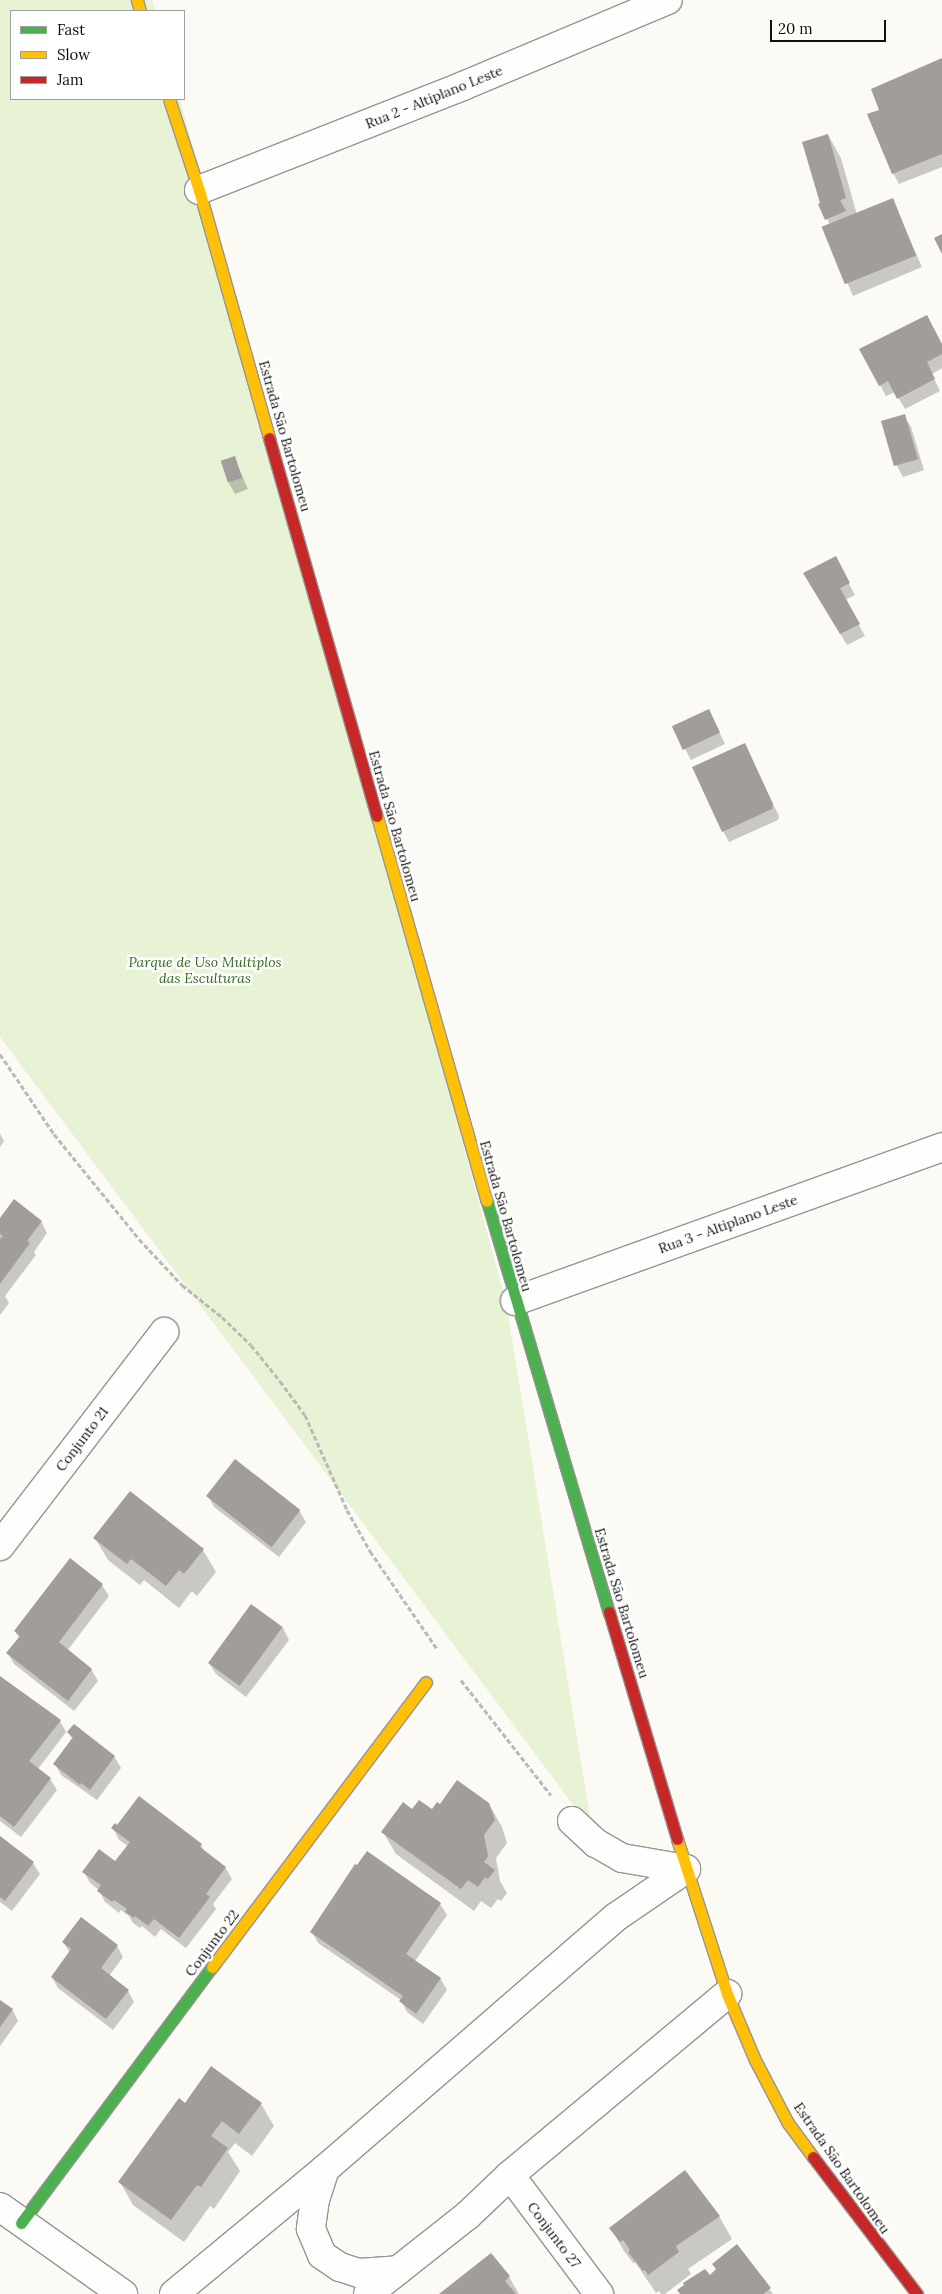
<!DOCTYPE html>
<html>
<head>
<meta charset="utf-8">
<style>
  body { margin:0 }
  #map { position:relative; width:942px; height:2294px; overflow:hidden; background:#fcfaf5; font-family:Lora,serif }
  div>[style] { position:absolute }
  .green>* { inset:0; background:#e8f2d5 }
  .shadow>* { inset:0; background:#0003 }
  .building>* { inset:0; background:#a09d9a; transform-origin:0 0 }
  .path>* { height:3px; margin-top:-1.5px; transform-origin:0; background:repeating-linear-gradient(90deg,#b9b9b8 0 5px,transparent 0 7.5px) }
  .roads { filter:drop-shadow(1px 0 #969593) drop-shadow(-1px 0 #969593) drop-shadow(0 1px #969593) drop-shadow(0 -1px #969593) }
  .street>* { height:28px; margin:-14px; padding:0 14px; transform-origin:14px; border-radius:14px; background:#fffefe }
  .fast>* { height:11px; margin:-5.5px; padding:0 5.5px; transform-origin:5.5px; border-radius:5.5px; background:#4caf50 }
  .slow>* { height:11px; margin:-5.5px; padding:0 5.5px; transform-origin:5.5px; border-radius:5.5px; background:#ffc107 }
  .jam>* { height:11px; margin:-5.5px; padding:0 5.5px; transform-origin:5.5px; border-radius:5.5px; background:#c62828 }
  span { translate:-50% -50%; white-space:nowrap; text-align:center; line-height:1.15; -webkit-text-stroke:5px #fff; paint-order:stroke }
  .street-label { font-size:14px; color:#101010 }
  .park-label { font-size:14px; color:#346a1d; font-style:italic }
  .legend { position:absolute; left:10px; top:10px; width:175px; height:90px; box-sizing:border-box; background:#fff; border:1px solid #9f9f9f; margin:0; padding:6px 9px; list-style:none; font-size:15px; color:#101010 }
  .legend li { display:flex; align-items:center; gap:10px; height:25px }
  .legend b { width:25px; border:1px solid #9f9f9f }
  .scale { position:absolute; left:770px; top:20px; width:116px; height:22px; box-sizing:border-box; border:2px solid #101010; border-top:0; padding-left:6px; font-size:15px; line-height:18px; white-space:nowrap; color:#101010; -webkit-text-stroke:4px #fff; paint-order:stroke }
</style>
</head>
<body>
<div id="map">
  <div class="green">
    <i style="clip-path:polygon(0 0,152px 0,155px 11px,11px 11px,11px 99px,180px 99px,506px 1302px,592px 1830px,0 1037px)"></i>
  </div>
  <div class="shadow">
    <i style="clip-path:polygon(942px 59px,942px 167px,899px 184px,893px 173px,881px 110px)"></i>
    <i style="clip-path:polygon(828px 135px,841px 158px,857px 215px,892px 200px,922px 267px,853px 296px,824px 228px,830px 226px,822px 204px)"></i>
    <i style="clip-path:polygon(942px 345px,942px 368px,932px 374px,940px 391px,905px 409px,895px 392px,886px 396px,880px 385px)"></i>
    <i style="clip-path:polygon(904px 416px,911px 427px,924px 470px,903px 477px,897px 466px,883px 423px)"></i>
    <i style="clip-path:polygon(234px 457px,248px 489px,235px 494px,229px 483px)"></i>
    <i style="clip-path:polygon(841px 569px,855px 595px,845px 600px,865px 636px,847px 645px,805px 574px)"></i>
    <i style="clip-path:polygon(709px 711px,725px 744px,691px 760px,685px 749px)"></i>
    <i style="clip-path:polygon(744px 745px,779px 816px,778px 820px,729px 842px,723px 831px)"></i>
    <i style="clip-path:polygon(0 1134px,4px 1141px,0 1147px)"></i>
    <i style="clip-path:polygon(0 1220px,41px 1221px,47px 1233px,34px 1252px,36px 1255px,5px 1296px,9px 1303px,0 1315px)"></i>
    <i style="clip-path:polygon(208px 1496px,299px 1510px,306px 1522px,279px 1557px,214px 1507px)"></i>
    <i style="clip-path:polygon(95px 1538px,203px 1550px,216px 1572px,197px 1596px,192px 1591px,179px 1608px,144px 1580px,140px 1585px,108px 1560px)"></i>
    <i style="clip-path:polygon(102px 1585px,109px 1596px,67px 1651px,91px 1669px,98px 1681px,74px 1711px,14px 1664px,8px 1653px,19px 1638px,15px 1631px)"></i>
    <i style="clip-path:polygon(251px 1606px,283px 1628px,289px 1640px,246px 1697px,216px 1674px,209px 1663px)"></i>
    <i style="clip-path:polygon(0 1677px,60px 1721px,66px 1732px,38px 1769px,50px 1779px,57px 1790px,21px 1837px,0 1821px)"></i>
    <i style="clip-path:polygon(68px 1733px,114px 1756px,121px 1768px,97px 1800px,61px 1775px,55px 1764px,73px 1740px)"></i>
    <i style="clip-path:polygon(489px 1804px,502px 1827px,507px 1843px,496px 1858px,500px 1881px,507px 1893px,501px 1901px,498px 1899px,491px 1908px,481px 1901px,474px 1911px,396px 1854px,383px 1832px,413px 1811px,432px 1811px,440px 1806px)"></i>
    <i style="clip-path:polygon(113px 1828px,201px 1845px,205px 1852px,225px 1867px,232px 1879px,213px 1904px,216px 1909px,186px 1948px,161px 1929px,155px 1937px,142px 1926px,140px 1928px,133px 1923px,129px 1916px,121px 1910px,119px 1913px,105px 1902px,99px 1890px,90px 1883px,84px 1872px,116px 1863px,128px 1846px,119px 1840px)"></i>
    <i style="clip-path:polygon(0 1837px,33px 1863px,40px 1874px,12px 1911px,0 1902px)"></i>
    <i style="clip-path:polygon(440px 1904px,447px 1915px,415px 1961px,440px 1978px,447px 1990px,423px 2024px,407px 2012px,401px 2000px,318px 1943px,312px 1932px)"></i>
    <i style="clip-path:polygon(63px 1942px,117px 1946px,123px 1957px,109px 1976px,128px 1991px,134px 2002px,113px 2030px,58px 1988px,52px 1977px,70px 1953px)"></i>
    <i style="clip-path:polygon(0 2001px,12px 2009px,18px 2021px,0 2046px)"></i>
    <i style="clip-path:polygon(185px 2104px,261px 2104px,274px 2126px,252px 2156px,235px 2143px,228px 2152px,240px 2171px,214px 2209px,210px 2206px,184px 2242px,133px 2205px,120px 2182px)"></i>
    <i style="clip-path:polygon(719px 2216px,732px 2239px,688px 2269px,691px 2274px,665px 2294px,661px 2294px,659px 2291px,656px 2293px,635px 2262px,634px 2264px,624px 2251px,611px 2228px)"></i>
    <i style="clip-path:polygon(737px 2246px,773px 2294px,681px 2294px,710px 2276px)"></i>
    <i style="clip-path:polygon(509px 2277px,519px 2294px,442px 2294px)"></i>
  </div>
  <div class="building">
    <i style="clip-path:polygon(942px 58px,942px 154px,892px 174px,867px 114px,879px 110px,871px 89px)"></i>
    <i style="clip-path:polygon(828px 134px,846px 198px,840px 200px,846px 211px,825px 220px,818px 204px,820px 203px,802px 142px)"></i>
    <i style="left:893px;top:198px;width:62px;height:77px;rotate:68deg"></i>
    <i style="clip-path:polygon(942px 234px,942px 254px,934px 238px)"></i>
    <i style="clip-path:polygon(927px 315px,942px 344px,942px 354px,927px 362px,935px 379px,897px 399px,888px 381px,879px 386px,859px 349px)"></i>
    <i style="left:905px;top:414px;width:47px;height:25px;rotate:74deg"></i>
    <i style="left:235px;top:456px;width:23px;height:15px;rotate:72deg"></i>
    <i style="clip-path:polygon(836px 556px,850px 583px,840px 588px,860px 624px,840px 634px,803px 573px)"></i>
    <i style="left:709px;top:709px;width:26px;height:41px;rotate:65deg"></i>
    <i style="clip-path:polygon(745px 743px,773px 804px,772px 809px,722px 832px,692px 767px)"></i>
    <i style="clip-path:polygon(14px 1199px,42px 1221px,27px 1241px,30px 1243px,0 1284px,0 1239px,3px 1236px,0 1234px,0 1218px)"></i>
    <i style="left:235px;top:1459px;width:83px;height:47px;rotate:38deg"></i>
    <i style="clip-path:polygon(130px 1491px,204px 1549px,184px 1574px,179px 1570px,166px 1586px,131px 1559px,127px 1564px,93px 1538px)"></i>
    <i style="clip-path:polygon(70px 1558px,103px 1584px,59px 1642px,92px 1669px,68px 1701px,6px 1653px,20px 1636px,14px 1631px)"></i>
    <i style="left:251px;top:1604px;width:39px;height:73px;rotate:36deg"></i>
    <i style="clip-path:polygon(0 1676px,61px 1720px,29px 1761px,51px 1778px,14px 1827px,0 1816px)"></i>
    <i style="clip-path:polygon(74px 1724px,115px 1756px,90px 1790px,81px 1783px,80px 1785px,53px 1764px,73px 1737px,67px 1732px)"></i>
    <i style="clip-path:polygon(457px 1780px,489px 1803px,495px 1820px,484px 1835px,488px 1856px,484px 1862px,495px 1870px,488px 1879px,485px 1877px,478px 1887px,468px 1880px,461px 1889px,381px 1832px,403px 1802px,412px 1809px,419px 1800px,432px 1809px,437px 1802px,440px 1804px)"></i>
    <i style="clip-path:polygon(139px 1796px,202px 1844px,200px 1847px,226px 1867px,206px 1894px,210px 1897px,179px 1938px,154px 1919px,148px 1926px,135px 1916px,134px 1918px,125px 1912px,127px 1909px,114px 1900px,112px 1902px,97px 1891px,101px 1885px,82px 1872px,99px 1849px,115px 1861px,130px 1842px,111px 1828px,115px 1823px,117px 1825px)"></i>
    <i style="clip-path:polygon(0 1836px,34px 1862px,5px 1901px,0 1897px)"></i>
    <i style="clip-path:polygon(367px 1851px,441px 1903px,406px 1954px,441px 1978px,416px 2014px,399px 2001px,403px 1996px,310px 1932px,355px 1864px,357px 1865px)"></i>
    <i style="clip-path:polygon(81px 1917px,118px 1945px,101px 1968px,129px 1990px,106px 2019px,51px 1977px,71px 1949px,62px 1942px)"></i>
    <i style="clip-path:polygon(0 2000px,13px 2009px,0 2027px)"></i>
    <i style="clip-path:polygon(211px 2066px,262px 2103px,239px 2134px,222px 2121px,211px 2136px,228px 2148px,201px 2187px,197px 2185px,171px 2220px,118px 2182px,179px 2098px,185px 2103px)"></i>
    <i style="clip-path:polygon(685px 2170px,720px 2216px,676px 2246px,679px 2252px,648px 2275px,645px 2270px,643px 2271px,628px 2252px,630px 2250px,623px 2240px,620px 2242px,609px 2228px)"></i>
    <i style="clip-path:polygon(737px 2244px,771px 2288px,763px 2294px,680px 2294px,677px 2290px,684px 2285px,683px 2283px,705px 2269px,710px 2275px,716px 2269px,712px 2264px)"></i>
    <i style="clip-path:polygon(491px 2253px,510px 2276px,505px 2281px,516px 2294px,439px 2294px)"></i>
  </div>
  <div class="path">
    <i style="left:0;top:1054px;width:97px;rotate:56deg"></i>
    <i style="left:54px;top:1134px;width:135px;rotate:51deg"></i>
    <i style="left:139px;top:1239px;width:63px;rotate:46.9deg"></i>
    <i style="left:182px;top:1285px;width:51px;rotate:38.7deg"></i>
    <i style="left:222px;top:1317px;width:40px;rotate:44deg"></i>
    <i style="left:251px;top:1345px;width:46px;rotate:51.1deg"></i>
    <i style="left:280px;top:1381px;width:42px;rotate:53.7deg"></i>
    <i style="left:305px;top:1415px;width:104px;rotate:66.1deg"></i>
    <i style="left:347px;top:1510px;width:47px;rotate:60.7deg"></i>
    <i style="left:370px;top:1551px;width:119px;rotate:55.6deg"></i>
    <i style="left:461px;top:1680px;width:146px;rotate:52deg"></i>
  </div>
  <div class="roads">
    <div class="street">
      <i style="left:199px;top:190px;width:284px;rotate:-21.5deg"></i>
      <i style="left:463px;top:86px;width:222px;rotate:-22.8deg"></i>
      <i style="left:515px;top:1301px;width:454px;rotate:-19.8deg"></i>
      <i style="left:0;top:1546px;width:270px;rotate:-52.5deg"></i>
      <i style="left:572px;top:1821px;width:33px;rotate:43deg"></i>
      <i style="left:596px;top:1843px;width:30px;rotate:30deg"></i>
      <i style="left:622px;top:1858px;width:65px;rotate:9.8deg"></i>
      <i style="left:325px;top:2169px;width:32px;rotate:108deg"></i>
      <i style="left:315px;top:2199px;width:30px;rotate:98deg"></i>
      <i style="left:311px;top:2229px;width:28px;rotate:67deg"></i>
      <i style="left:322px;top:2255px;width:22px;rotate:34deg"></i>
      <i style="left:340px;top:2267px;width:20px;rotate:18deg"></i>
      <i style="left:359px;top:2273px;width:39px;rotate:-4deg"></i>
      <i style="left:510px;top:2175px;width:149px;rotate:53.2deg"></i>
      <i style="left:0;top:2207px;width:151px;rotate:35.3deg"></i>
      <i style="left:174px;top:2294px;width:196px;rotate:-39.6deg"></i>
      <i style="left:325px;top:2169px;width:385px;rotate:-40.9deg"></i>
      <i style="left:616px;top:1917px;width:85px;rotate:-34.4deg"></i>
      <i style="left:368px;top:2294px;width:127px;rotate:-38.3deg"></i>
      <i style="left:468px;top:2215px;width:58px;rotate:-43.6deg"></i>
      <i style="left:510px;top:2175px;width:283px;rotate:-39.8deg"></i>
    </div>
    <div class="fast">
      <i style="left:487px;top:1201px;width:429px;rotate:73.5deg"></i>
      <i style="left:21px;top:2223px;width:319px;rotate:-53.3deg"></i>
    </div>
    <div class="slow">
      <i style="left:137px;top:0;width:11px;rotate:75deg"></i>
      <i style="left:169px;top:99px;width:96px;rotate:71.8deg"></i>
      <i style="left:199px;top:190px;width:258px;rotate:74.2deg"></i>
      <i style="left:377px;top:816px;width:400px;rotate:74.1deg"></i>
      <i style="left:677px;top:1839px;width:163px;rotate:72.1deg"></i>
      <i style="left:727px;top:1994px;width:72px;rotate:67deg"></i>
      <i style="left:755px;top:2060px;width:71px;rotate:62.4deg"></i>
      <i style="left:788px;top:2123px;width:42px;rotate:53.7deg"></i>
      <i style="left:212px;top:1967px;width:356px;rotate:-53.1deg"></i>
    </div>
    <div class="jam">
      <i style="left:269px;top:438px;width:393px;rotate:74.1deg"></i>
      <i style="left:609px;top:1612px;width:237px;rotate:73.3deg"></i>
      <i style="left:813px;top:2157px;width:172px;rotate:52.8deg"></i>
    </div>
  </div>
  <div class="street-label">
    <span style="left:434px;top:97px;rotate:-22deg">Rua 2 - Altiplano Leste</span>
    <span style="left:285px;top:436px;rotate:74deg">Estrada São Bartolomeu</span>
    <span style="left:395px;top:826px;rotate:74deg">Estrada São Bartolomeu</span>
    <span style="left:506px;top:1216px;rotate:74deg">Estrada São Bartolomeu</span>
    <span style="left:728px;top:1224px;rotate:-20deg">Rua 3 - Altiplano Leste</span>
    <span style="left:82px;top:1439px;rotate:-53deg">Conjunto 21</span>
    <span style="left:622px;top:1603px;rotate:73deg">Estrada São Bartolomeu</span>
    <span style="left:212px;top:1943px;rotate:-53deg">Conjunto 22</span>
    <span style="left:842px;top:2168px;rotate:55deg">Estrada São Bartolomeu</span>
    <span style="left:554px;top:2235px;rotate:53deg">Conjunto 27</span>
  </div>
  <div class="park-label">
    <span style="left:205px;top:970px">Parque de Uso Multiplos<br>das Esculturas</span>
  </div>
  <ul class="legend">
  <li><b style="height:6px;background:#4caf50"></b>Fast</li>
  <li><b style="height:6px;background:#ffc107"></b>Slow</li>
  <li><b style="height:6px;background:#c62828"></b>Jam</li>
  </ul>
  <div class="scale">20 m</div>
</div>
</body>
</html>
